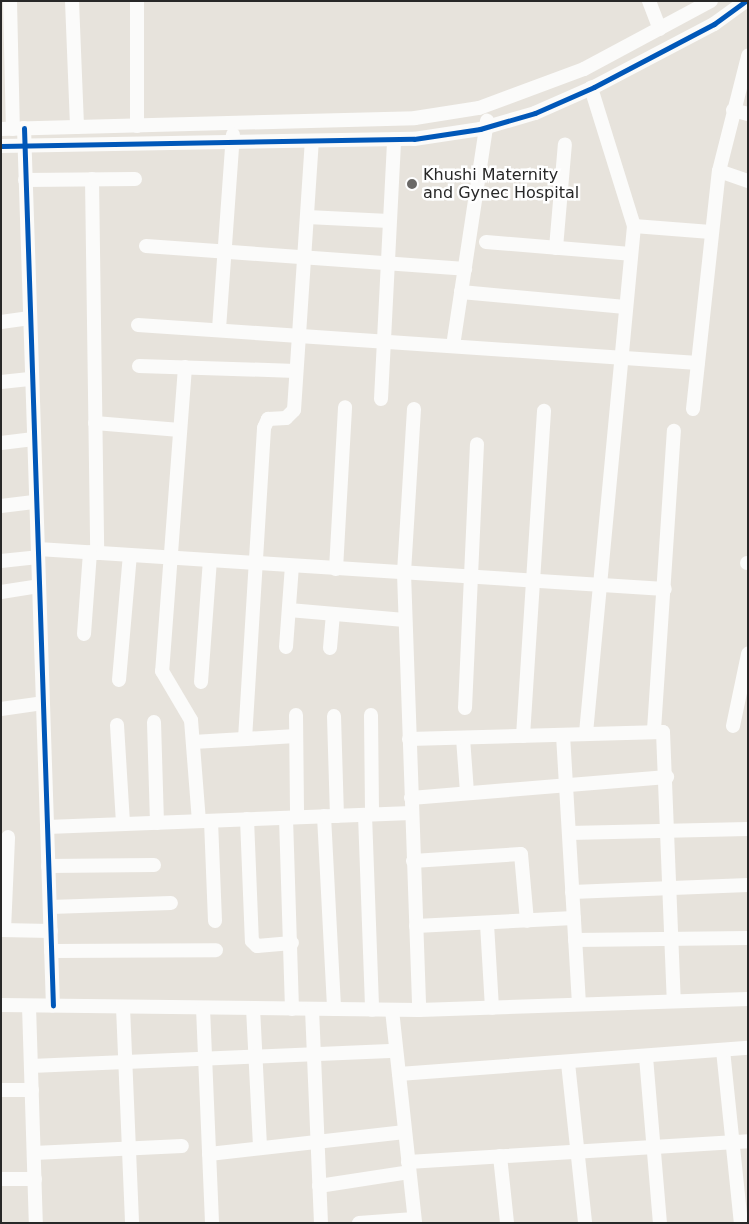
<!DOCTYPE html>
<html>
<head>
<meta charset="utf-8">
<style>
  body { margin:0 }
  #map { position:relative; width:749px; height:1224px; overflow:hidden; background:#e7e3dc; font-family:"DejaVu Sans",sans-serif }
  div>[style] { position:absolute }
  .minor>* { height:14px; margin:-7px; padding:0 7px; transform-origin:7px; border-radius:7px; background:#fbfbfa }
  .cycleway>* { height:5px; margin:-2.5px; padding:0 2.5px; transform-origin:2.5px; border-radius:2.5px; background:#0057b8 }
  .dots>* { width:14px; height:14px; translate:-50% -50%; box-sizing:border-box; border:2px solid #fff; border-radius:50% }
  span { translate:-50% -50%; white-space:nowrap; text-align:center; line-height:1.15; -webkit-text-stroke:5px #fff; paint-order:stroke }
  .poi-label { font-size:16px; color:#282828 }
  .left { translate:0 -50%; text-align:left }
  .frame { position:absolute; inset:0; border:2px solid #282828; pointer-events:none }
</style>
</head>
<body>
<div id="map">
  <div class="minor">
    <i style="left:10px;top:1px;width:128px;rotate:88.7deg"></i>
    <i style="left:72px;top:1px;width:126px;rotate:87.7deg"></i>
    <i style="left:137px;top:1px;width:125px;rotate:90deg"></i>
    <i style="left:649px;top:1px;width:30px;rotate:69deg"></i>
    <i style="left:733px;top:110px;width:16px;rotate:15deg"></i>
    <i style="left:24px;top:128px;width:878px;rotate:88.11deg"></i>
    <i style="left:1px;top:129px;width:414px;rotate:-1.5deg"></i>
    <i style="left:415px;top:118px;width:65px;rotate:-8.9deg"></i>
    <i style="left:479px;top:108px;width:112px;rotate:-20.4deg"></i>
    <i style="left:584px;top:69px;width:144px;rotate:-28.2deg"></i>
    <i style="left:1px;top:146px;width:413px;rotate:-1deg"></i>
    <i style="left:414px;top:139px;width:67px;rotate:-8.6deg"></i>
    <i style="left:480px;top:129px;width:57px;rotate:-16.2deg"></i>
    <i style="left:535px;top:113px;width:64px;rotate:-23.8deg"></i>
    <i style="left:594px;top:87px;width:136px;rotate:-27.7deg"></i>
    <i style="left:714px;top:24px;width:39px;rotate:-36deg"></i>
    <i style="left:719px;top:171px;width:31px;rotate:19deg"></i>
    <i style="left:92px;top:179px;width:374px;rotate:89.2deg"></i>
    <i style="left:25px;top:180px;width:110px;rotate:-0.5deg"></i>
    <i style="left:307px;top:217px;width:82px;rotate:2.8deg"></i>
    <i style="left:634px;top:226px;width:77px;rotate:4.5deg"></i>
    <i style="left:486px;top:242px;width:145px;rotate:4.7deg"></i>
    <i style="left:146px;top:246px;width:320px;rotate:4.1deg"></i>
    <i style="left:556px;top:248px;width:104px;rotate:-85.1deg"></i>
    <i style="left:461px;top:292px;width:165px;rotate:5.2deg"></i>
    <i style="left:1px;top:322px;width:29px;rotate:-8deg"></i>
    <i style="left:138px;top:325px;width:561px;rotate:3.88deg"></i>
    <i style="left:219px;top:329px;width:195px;rotate:-85.9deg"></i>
    <i style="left:453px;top:346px;width:228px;rotate:-81.4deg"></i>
    <i style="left:139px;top:366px;width:157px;rotate:1.8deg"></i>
    <i style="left:185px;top:367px;width:305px;rotate:94.3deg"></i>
    <i style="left:162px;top:671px;width:57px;rotate:59.4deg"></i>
    <i style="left:191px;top:720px;width:101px;rotate:85.5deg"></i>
    <i style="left:1px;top:382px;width:31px;rotate:-6deg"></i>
    <i style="left:381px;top:399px;width:260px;rotate:-87.1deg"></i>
    <i style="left:414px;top:409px;width:164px;rotate:93.5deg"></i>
    <i style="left:404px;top:573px;width:437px;rotate:88deg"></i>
    <i style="left:693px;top:409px;width:239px;rotate:-83.8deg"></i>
    <i style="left:719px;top:171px;width:119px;rotate:-75.8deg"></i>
    <i style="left:95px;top:423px;width:85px;rotate:4.7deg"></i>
    <i style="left:1px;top:443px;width:33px;rotate:-7deg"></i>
    <i style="left:1px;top:506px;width:35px;rotate:-7deg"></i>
    <i style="left:38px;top:549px;width:628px;rotate:3.65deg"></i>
    <i style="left:1px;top:561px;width:37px;rotate:-6deg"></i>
    <i style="left:747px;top:563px;width:1px"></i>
    <i style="left:336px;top:569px;width:162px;rotate:-86.8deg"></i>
    <i style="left:1px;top:592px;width:38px;rotate:-9deg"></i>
    <i style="left:289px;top:610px;width:116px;rotate:4.9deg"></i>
    <i style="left:84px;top:634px;width:82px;rotate:-85.8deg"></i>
    <i style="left:286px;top:647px;width:81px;rotate:-85.8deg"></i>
    <i style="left:330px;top:648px;width:34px;rotate:-85deg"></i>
    <i style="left:119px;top:680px;width:125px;rotate:-85deg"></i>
    <i style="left:201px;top:682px;width:122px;rotate:-85.8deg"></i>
    <i style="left:465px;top:708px;width:264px;rotate:-87.4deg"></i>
    <i style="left:1px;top:709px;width:42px;rotate:-8.1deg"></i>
    <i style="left:296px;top:715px;width:102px;rotate:89.4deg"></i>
    <i style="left:371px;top:715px;width:99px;rotate:89.4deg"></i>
    <i style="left:334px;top:716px;width:100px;rotate:88.3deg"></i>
    <i style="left:154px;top:722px;width:101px;rotate:88.3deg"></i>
    <i style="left:117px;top:725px;width:99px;rotate:86.5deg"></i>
    <i style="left:733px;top:726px;width:74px;rotate:-78.2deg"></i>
    <i style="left:654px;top:730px;width:300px;rotate:-86.2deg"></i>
    <i style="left:586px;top:733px;width:509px;rotate:-84.59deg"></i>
    <i style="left:634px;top:226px;width:145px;rotate:-107.3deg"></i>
    <i style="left:563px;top:735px;width:269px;rotate:86.6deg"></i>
    <i style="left:523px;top:736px;width:326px;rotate:-86.3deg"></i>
    <i style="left:463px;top:738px;width:55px;rotate:85.8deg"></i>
    <i style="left:245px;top:739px;width:312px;rotate:-86.5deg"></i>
    <i style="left:264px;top:428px;width:10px;rotate:-66deg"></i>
    <i style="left:268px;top:419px;width:18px;rotate:-3deg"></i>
    <i style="left:286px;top:418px;width:11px;rotate:-45deg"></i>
    <i style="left:294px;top:410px;width:269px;rotate:-86.2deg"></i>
    <i style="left:409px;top:739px;width:254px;rotate:-1.6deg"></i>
    <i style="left:663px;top:732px;width:269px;rotate:87.7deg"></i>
    <i style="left:193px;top:742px;width:103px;rotate:-3.3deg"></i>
    <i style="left:411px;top:798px;width:257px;rotate:-4.7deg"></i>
    <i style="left:365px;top:815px;width:195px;rotate:87.9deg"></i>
    <i style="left:324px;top:816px;width:193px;rotate:87deg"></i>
    <i style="left:286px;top:818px;width:191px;rotate:88.2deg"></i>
    <i style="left:247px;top:819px;width:122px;rotate:87.7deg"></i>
    <i style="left:252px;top:941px;width:7px;rotate:45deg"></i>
    <i style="left:257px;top:946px;width:35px;rotate:-5deg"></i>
    <i style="left:211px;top:821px;width:100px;rotate:87.7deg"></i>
    <i style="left:47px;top:827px;width:365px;rotate:-2.2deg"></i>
    <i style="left:569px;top:833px;width:179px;rotate:-1.3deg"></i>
    <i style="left:413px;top:861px;width:108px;rotate:-3.7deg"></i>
    <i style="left:521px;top:854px;width:67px;rotate:84.9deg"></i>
    <i style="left:48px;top:866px;width:106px;rotate:-0.5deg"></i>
    <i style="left:572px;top:892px;width:176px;rotate:-2.3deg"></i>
    <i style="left:50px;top:907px;width:121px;rotate:-1.9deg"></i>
    <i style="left:487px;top:924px;width:84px;rotate:86.6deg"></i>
    <i style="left:416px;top:926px;width:158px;rotate:-2.9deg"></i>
    <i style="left:1px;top:930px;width:50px;rotate:1.1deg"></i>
    <i style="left:4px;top:930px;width:93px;rotate:-87.5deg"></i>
    <i style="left:575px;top:940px;width:173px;rotate:-0.7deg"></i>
    <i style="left:51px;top:951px;width:165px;rotate:-0.3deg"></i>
    <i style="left:1px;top:1005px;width:418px;rotate:0.7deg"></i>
    <i style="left:419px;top:1010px;width:329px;rotate:-1.9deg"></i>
    <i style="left:29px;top:1006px;width:217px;rotate:88.2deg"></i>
    <i style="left:123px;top:1007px;width:216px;rotate:87.6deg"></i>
    <i style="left:203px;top:1008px;width:215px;rotate:87.6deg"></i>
    <i style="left:253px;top:1008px;width:140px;rotate:87.1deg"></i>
    <i style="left:312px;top:1009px;width:214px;rotate:87.6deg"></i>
    <i style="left:392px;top:1010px;width:214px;rotate:83.8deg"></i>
    <i style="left:723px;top:1050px;width:174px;rotate:84.1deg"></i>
    <i style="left:646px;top:1057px;width:167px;rotate:85.2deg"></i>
    <i style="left:568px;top:1063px;width:161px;rotate:83.9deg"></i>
    <i style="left:31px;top:1066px;width:365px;rotate:-2.4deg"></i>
    <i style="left:399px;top:1074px;width:350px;rotate:-4.3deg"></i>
    <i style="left:1px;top:1090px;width:31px"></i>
    <i style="left:34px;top:1153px;width:148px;rotate:-2.7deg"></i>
    <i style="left:209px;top:1154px;width:197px;rotate:-6.4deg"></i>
    <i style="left:500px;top:1156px;width:67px;rotate:84deg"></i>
    <i style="left:408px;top:1162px;width:341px;rotate:-3.5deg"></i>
    <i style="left:1px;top:1179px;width:34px"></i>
    <i style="left:319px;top:1186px;width:91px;rotate:-8.8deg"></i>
    <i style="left:359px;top:1223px;width:55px;rotate:-4.2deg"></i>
  </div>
  <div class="cycleway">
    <i style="left:24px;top:128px;width:878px;rotate:88.11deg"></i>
    <i style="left:1px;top:146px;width:413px;rotate:-1deg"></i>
    <i style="left:414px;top:139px;width:67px;rotate:-8.6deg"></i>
    <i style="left:480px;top:129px;width:57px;rotate:-16.2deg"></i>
    <i style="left:535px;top:113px;width:64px;rotate:-23.8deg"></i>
    <i style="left:594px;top:87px;width:136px;rotate:-27.7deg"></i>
    <i style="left:714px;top:24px;width:39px;rotate:-36deg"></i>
  </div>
  <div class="dots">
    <i style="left:412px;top:184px;background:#6b6967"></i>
  </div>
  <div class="poi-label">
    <span class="left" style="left:423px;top:184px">Khushi Maternity<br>and Gynec Hospital</span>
  </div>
  <div class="frame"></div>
</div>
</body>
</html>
